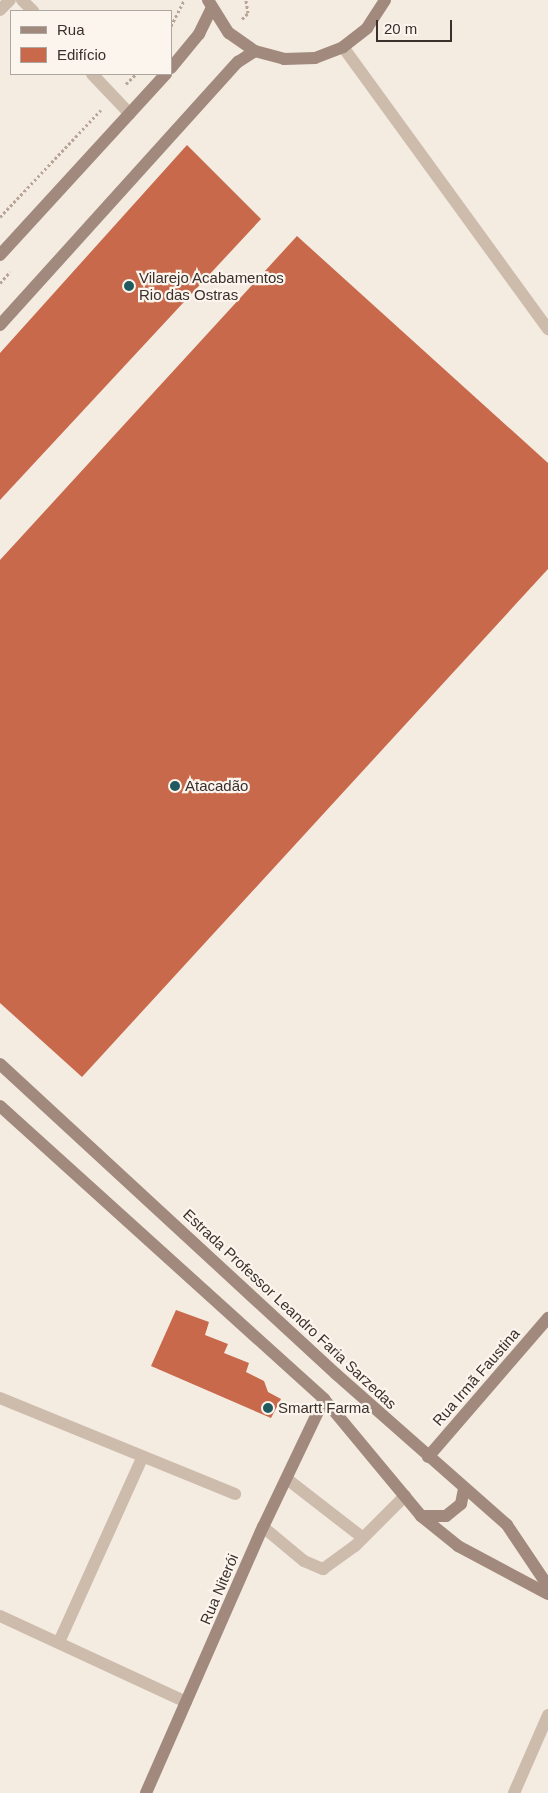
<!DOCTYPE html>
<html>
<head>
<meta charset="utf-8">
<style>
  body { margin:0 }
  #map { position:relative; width:548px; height:1793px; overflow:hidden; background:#f4ebe1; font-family:Helvetica,sans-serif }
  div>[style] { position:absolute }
  .building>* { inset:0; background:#c8694b }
  .path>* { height:3px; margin-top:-1.5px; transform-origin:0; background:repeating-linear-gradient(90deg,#b9a596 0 2.5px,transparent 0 5px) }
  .lane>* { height:12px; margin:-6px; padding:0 6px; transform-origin:6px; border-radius:6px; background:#cdbbac }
  .street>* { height:12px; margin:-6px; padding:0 6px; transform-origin:6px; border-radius:6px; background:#cdbbac }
  .secondary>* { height:12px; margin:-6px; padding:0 6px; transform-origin:6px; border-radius:6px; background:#a18a7d }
  .dots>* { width:14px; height:14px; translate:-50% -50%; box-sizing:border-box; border:2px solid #fbf5ee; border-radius:50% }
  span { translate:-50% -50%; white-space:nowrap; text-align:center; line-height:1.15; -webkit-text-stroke:4.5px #fbf5ee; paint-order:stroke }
  .poi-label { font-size:15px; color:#3b302b }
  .left { translate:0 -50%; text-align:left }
  .street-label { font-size:15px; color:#3b302b }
  .legend { position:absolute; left:10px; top:10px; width:162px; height:65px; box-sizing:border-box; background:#fbf5ee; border:1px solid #aea6a0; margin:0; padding:6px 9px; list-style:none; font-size:15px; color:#3b302b }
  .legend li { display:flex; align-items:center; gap:10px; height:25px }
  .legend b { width:25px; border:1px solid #aea6a0 }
  .scale { position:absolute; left:376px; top:20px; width:76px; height:22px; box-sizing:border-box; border:2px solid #3b302b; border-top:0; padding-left:6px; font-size:15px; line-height:18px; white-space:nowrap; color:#3b302b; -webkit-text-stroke:4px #fbf5ee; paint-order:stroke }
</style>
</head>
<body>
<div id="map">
  <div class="building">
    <i style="clip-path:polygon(187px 145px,261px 219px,0 500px,0 353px)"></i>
    <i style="clip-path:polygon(297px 236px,548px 463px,548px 569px,82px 1077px,0 1003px,0 560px)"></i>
    <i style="clip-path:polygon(176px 1310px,209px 1322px,205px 1335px,228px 1344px,224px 1353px,249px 1363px,246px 1372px,264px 1381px,268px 1392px,281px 1399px,271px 1418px,151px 1366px)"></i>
  </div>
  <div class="path">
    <i style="left:242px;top:19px;width:8px;rotate:-45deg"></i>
    <i style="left:248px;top:13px;width:13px;rotate:-99deg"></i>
    <i style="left:171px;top:26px;width:29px;rotate:-63deg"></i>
    <i style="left:126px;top:84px;width:14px;rotate:-45deg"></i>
    <i style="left:0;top:217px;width:147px;rotate:-46.7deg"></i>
    <i style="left:0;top:283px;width:15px;rotate:-48deg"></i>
  </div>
  <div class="lane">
    <i style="left:22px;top:0;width:16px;rotate:45deg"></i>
    <i style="left:0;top:10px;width:14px;rotate:-45deg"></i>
    <i style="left:92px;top:74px;width:55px;rotate:46.5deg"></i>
    <i style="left:287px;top:1479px;width:96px;rotate:37.8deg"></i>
    <i style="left:263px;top:1527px;width:53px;rotate:39.7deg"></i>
    <i style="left:304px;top:1561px;width:21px;rotate:23deg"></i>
    <i style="left:323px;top:1569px;width:39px;rotate:-36deg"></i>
    <i style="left:355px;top:1546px;width:71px;rotate:-45deg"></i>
  </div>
  <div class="street">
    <i style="left:343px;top:47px;width:349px;rotate:54deg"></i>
    <i style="left:0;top:1398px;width:254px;rotate:22.2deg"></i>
    <i style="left:0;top:1616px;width:205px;rotate:24.8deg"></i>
    <i style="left:59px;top:1642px;width:202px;rotate:-65.7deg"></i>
    <i style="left:514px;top:1793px;width:85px;rotate:-66.4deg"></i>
  </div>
  <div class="secondary">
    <i style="left:208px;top:0;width:39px;rotate:58deg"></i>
    <i style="left:229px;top:33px;width:32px;rotate:35deg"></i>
    <i style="left:255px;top:51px;width:30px;rotate:15deg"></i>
    <i style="left:284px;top:59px;width:31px;rotate:-2deg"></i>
    <i style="left:315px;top:58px;width:30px;rotate:-21deg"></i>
    <i style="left:343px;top:47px;width:31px;rotate:-38deg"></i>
    <i style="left:367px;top:28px;width:33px;rotate:-57deg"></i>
    <i style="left:171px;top:68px;width:44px;rotate:-50.5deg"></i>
    <i style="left:199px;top:34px;width:28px;rotate:-64deg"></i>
    <i style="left:0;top:255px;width:246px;rotate:-47.5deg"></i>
    <i style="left:0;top:325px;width:355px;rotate:-47.9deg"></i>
    <i style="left:238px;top:62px;width:20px;rotate:-33deg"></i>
    <i style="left:0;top:1064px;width:457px;rotate:42.7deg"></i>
    <i style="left:336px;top:1374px;width:228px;rotate:41.4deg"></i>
    <i style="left:507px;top:1525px;width:73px;rotate:56.1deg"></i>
    <i style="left:0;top:1106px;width:437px;rotate:42.1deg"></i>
    <i style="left:324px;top:1399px;width:152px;rotate:50.3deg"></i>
    <i style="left:421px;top:1516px;width:48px;rotate:39deg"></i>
    <i style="left:458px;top:1546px;width:102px;rotate:28.1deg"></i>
    <i style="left:428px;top:1457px;width:184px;rotate:-49.2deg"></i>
    <i style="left:421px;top:1516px;width:25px"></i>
    <i style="left:446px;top:1516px;width:19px;rotate:-39deg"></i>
    <i style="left:461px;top:1504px;width:16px;rotate:-79deg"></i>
    <i style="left:146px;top:1793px;width:291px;rotate:-66.3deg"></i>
    <i style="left:263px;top:1527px;width:142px;rotate:-64.5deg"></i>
  </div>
  <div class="dots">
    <i style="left:129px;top:286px;background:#1f5a5e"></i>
    <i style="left:175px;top:786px;background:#1f5a5e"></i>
    <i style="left:268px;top:1408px;background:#1f5a5e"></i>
  </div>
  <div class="poi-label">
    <span class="left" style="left:139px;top:286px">Vilarejo Acabamentos<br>Rio das Ostras</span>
    <span class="left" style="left:185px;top:786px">Atacadão</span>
    <span class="left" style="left:278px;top:1408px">Smartt Farma</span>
  </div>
  <div class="street-label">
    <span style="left:290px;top:1309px;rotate:43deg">Estrada Professor Leandro Faria Sarzedas</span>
    <span style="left:476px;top:1377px;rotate:-49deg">Rua Irmã Faustina</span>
    <span style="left:219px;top:1589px;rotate:-67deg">Rua Niterói</span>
  </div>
  <ul class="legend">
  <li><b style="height:6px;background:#a18a7d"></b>Rua</li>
  <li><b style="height:14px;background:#c8694b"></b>Edifício</li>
  </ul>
  <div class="scale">20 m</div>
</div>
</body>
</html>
